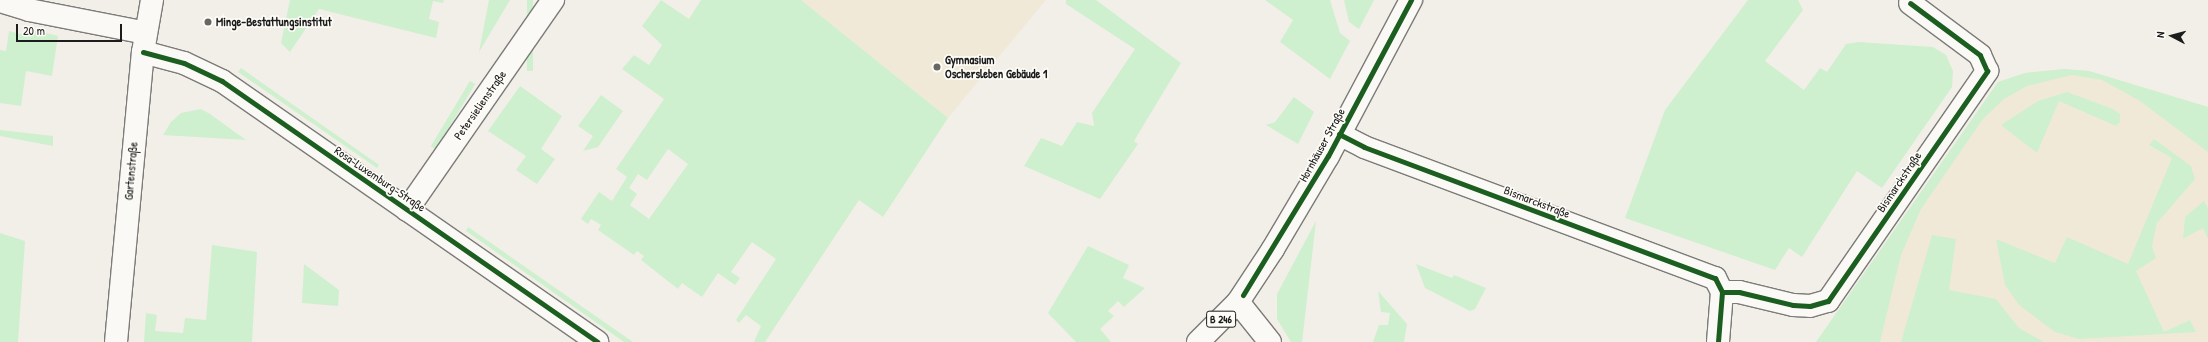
<!DOCTYPE html>
<html>
<head>
<meta charset="utf-8">
<style>
  body { margin:0 }
  #map { position:relative; width:2208px; height:342px; overflow:hidden; background:#f2efe8; font-family:"Patrick Hand",sans-serif }
  div>[style] { position:absolute }
  .built>* { inset:0; background:#f1e9d8 }
  .green>* { inset:0; background:#cef0ce; transform-origin:0 0 }
  .roads { filter:drop-shadow(1px 0 #7c7b78) drop-shadow(-1px 0 #7c7b78) drop-shadow(0 1px #7c7b78) drop-shadow(0 -1px #7c7b78) }
  .minor>* { height:22px; margin:-11px; padding:0 11px; transform-origin:11px; border-radius:11px; background:#faf9f6 }
  .primary>* { height:22px; margin:-11px; padding:0 11px; transform-origin:11px; border-radius:11px; background:#faf9f6 }
  .cycleway>* { height:5px; margin:-2.5px; padding:0 2.5px; transform-origin:2.5px; border-radius:2.5px; background:#1b5e20 }
  .dots>* { width:11px; height:11px; translate:-50% -50%; box-sizing:border-box; border:2px solid #fdfcf7; border-radius:50% }
  span { translate:-50% -50%; white-space:nowrap; text-align:center; line-height:1.15; -webkit-text-stroke:3.5px #fdfcf7; paint-order:stroke }
  .shield-label span { padding:1px 3px; background:#fdfcf7; border:1px solid; border-radius:3px; -webkit-text-stroke-width:0 }
  .shield-label { font-size:11px; color:#1c1c1c; font-weight:700 }
  .poi-label { font-size:12px; color:#1c1c1c; font-weight:700 }
  .left { translate:0 -50%; text-align:left }
  .street-label { font-size:12px; color:#1c1c1c }
  .north { position:absolute; left:2152px; top:16px; width:40px; height:40px; -webkit-text-stroke:3px #fdfcf7; paint-order:stroke; rotate:276deg; font-size:11px; font-weight:700; line-height:16px; text-align:center; color:#1c1c1c }
  .north::after { content:''; display:block; margin:auto; width:14px; height:18px; background:#1c1c1c; clip-path:polygon(50% 0,100% 100%,50% 72%,0 100%) }
  .scale { position:absolute; left:16px; top:24px; width:106px; height:18px; box-sizing:border-box; border:2px solid #1c1c1c; border-top:0; padding-left:5px; font-size:12px; line-height:14px; white-space:nowrap; color:#1c1c1c; -webkit-text-stroke:3px #fdfcf7; paint-order:stroke }
</style>
</head>
<body>
<div id="map">
  <div class="built">
    <i style="clip-path:polygon(801px 0,1046px 0,948px 118px)"></i>
    <i style="clip-path:polygon(2064px 69px,2089px 71px,2208px 107px,2208px 342px,1816px 342px,1998px 82px,2025px 73px)"></i>
  </div>
  <div class="green">
    <i style="clip-path:polygon(290px 0,444px 0,443px 3px,433px 1px,429px 19px,439px 22px,436px 38px,319px 9px,290px 52px,281px 43px)"></i>
    <i style="clip-path:polygon(489px 0,510px 0,479px 52px)"></i>
    <i style="left:527px;top:0;width:6px;height:71px"></i>
    <i style="clip-path:polygon(evenodd,661px 0,689px 19px,701px 0,801px 0,948px 118px,883px 217px,859px 200px,765px 342px,754px 342px,761px 326px,746px 315px,739px 323px,736px 320px,776px 259px,752px 242px,731px 272px,740px 278px,735px 285px,718px 273px,702px 297px,682px 283px,678px 289px,641px 260px,644px 256px,637px 251px,634px 255px,598px 230px,601px 225px,591px 219px,588px 224px,581px 219px,599px 192px,612px 201px,627px 177px,616px 169px,664px 99px,622px 69px,634px 55px,649px 65px,662px 45px,642px 26px,661px 0,668px 149px,688px 164px,649px 219px,630px 205px,637px 194px,629px 188px,638px 174px,647px 180px,668px 149px)"></i>
    <i style="clip-path:polygon(1066px 0,1096px 0,1181px 63px,1134px 141px,1138px 144px,1100px 199px,1024px 166px,1041px 138px,1062px 146px,1077px 122px,1094px 126px,1092px 113px,1135px 49px,1066px 4px)"></i>
    <i style="clip-path:polygon(1265px 0,1330px 0,1340px 33px,1350px 41px,1330px 79px,1280px 42px,1293px 20px)"></i>
    <i style="clip-path:polygon(1344px 0,1374px 0,1359px 29px,1349px 22px)"></i>
    <i style="clip-path:polygon(1748px 0,1798px 0,1803px 10px,1765px 61px,1804px 90px,1820px 68px,1827px 72px,1846px 44px,1858px 42px,1933px 47px,1946px 55px,1953px 71px,1952px 87px,1882px 188px,1857px 171px,1802px 257px,1789px 248px,1775px 270px,1625px 218px,1665px 110px)"></i>
    <i style="clip-path:polygon(30px 29px,58px 36px,52px 76px,26px 71px,21px 106px,0 103px,0 50px,6px 51px,9px 31px,28px 36px)"></i>
    <i style="clip-path:polygon(241px 68px,379px 165px,377px 168px,238px 72px)"></i>
    <i style="clip-path:polygon(2064px 69px,2089px 71px,2208px 107px,2208px 152px,2140px 101px,2102px 80px,2072px 75px,2027px 86px,2004px 99px,1983px 119px,1921px 209px,1901px 255px,1880px 342px,1816px 342px,1998px 82px,2025px 73px)"></i>
    <i style="left:470px;top:81px;width:6px;height:76px;rotate:31deg"></i>
    <i style="clip-path:polygon(520px 86px,562px 116px,541px 149px,555px 159px,537px 184px,516px 170px,526px 156px,488px 131px)"></i>
    <i style="clip-path:polygon(2067px 92px,2113px 109px,2120px 114px,2120px 122px,2116px 126px,2059px 101px,2037px 153px,2001px 125px,2038px 101px)"></i>
    <i style="clip-path:polygon(601px 95px,623px 111px,598px 147px,583px 151px,593px 136px,578px 126px)"></i>
    <i style="clip-path:polygon(1294px 97px,1314px 112px,1298px 144px,1266px 125px,1275px 122px)"></i>
    <i style="clip-path:polygon(201px 109px,210px 114px,246px 140px,163px 135px,171px 122px,181px 113px)"></i>
    <i style="clip-path:polygon(0 130px,53px 136px,53px 146px,0 136px)"></i>
    <i style="clip-path:polygon(2154px 139px,2191px 166px,2195px 179px,2157px 223px,2152px 246px,2156px 258px,2136px 271px,2164px 332px,2190px 320px,2196px 332px,2079px 339px,2055px 332px,2019px 305px,2005px 285px,1996px 239px,2055px 263px,2067px 237px,2128px 264px,2172px 158px,2149px 145px)"></i>
    <i style="clip-path:polygon(2204px 201px,2208px 208px,2208px 239px,2203px 228px,2183px 239px,2185px 217px)"></i>
    <i style="clip-path:polygon(1316px 221px,1302px 342px,1291px 342px,1277px 319px,1277px 294px)"></i>
    <i style="clip-path:polygon(468px 227px,633px 342px,624px 342px,466px 231px)"></i>
    <i style="clip-path:polygon(0 233px,25px 241px,18px 342px,0 342px)"></i>
    <i style="clip-path:polygon(1932px 235px,1956px 239px,1949px 290px,1996px 299px,2019px 328px,2044px 342px,1901px 342px)"></i>
    <i style="clip-path:polygon(212px 245px,257px 252px,252px 342px,144px 342px,146px 313px,157px 315px,155px 331px,183px 333px,185px 318px,206px 320px)"></i>
    <i style="clip-path:polygon(1088px 246px,1129px 265px,1123px 278px,1145px 288px,1124px 307px,1118px 301px,1108px 311px,1114px 316px,1100px 329px,1111px 342px,1076px 342px,1048px 313px)"></i>
    <i style="clip-path:polygon(304px 264px,339px 290px,338px 306px,302px 303px)"></i>
    <i style="clip-path:polygon(1416px 264px,1452px 278px,1454px 275px,1486px 288px,1475px 309px,1470px 311px,1425px 288px)"></i>
    <i style="clip-path:polygon(1378px 291px,1407px 324px,1404px 342px,1373px 342px,1379px 325px,1388px 325px,1390px 313px,1381px 312px)"></i>
  </div>
  <div class="roads">
    <div class="minor">
      <i style="left:0;top:1px;width:30px;rotate:17deg"></i>
      <i style="left:29px;top:10px;width:119px;rotate:11.1deg"></i>
      <i style="left:143px;top:52px;width:42px;rotate:15deg"></i>
      <i style="left:184px;top:63px;width:42px;rotate:25.3deg"></i>
      <i style="left:222px;top:81px;width:457px;rotate:34.8deg"></i>
      <i style="left:1339px;top:134px;width:28px;rotate:27deg"></i>
      <i style="left:1364px;top:147px;width:375px;rotate:20.5deg"></i>
      <i style="left:1715px;top:278px;width:16px;rotate:63deg"></i>
      <i style="left:1722px;top:292px;width:50px;rotate:94.6deg"></i>
      <i style="left:407px;top:210px;width:256px;rotate:-55.2deg"></i>
      <i style="left:1722px;top:292px;width:17px"></i>
      <i style="left:1739px;top:292px;width:56px;rotate:13.5deg"></i>
      <i style="left:1793px;top:305px;width:17px;rotate:3deg"></i>
      <i style="left:1810px;top:306px;width:19px;rotate:-16deg"></i>
      <i style="left:1828px;top:301px;width:280px;rotate:-55.3deg"></i>
      <i style="left:1987px;top:71px;width:17px;rotate:-114deg"></i>
      <i style="left:1980px;top:55px;width:87px;rotate:-143.4deg"></i>
      <i style="left:1238px;top:302px;width:51px;rotate:51.3deg"></i>
      <i style="left:116px;top:342px;width:291px;rotate:-84.7deg"></i>
      <i style="left:143px;top:52px;width:53px;rotate:-80.2deg"></i>
    </div>
    <div class="primary">
      <i style="left:1198px;top:342px;width:57px;rotate:-45deg"></i>
      <i style="left:1238px;top:302px;width:64px;rotate:-56.6deg"></i>
      <i style="left:1273px;top:249px;width:108px;rotate:-59.4deg"></i>
      <i style="left:1328px;top:156px;width:177px;rotate:-62deg"></i>
    </div>
  </div>
  <div class="cycleway">
    <i style="left:143px;top:52px;width:42px;rotate:15deg"></i>
    <i style="left:184px;top:63px;width:42px;rotate:25.3deg"></i>
    <i style="left:222px;top:81px;width:457px;rotate:34.8deg"></i>
    <i style="left:1339px;top:134px;width:28px;rotate:27deg"></i>
    <i style="left:1364px;top:147px;width:375px;rotate:20.5deg"></i>
    <i style="left:1715px;top:278px;width:16px;rotate:63deg"></i>
    <i style="left:1722px;top:292px;width:50px;rotate:94.6deg"></i>
    <i style="left:1722px;top:292px;width:17px"></i>
    <i style="left:1739px;top:292px;width:56px;rotate:13.5deg"></i>
    <i style="left:1793px;top:305px;width:17px;rotate:3deg"></i>
    <i style="left:1810px;top:306px;width:19px;rotate:-16deg"></i>
    <i style="left:1828px;top:301px;width:280px;rotate:-55.3deg"></i>
    <i style="left:1987px;top:71px;width:17px;rotate:-114deg"></i>
    <i style="left:1980px;top:55px;width:87px;rotate:-143.4deg"></i>
    <i style="left:1243px;top:295px;width:163px;rotate:-58.6deg"></i>
    <i style="left:1328px;top:156px;width:177px;rotate:-62deg"></i>
  </div>
  <div class="dots">
    <i style="left:208px;top:22px;background:#676663"></i>
    <i style="left:937px;top:67px;background:#676663"></i>
  </div>
  <div class="shield-label">
    <span style="left:1221px;top:319px">B 246</span>
  </div>
  <div class="poi-label">
    <span class="left" style="left:216px;top:22px">Minge-Bestattungsinstitut</span>
    <span class="left" style="left:945px;top:67px">Gymnasium<br>Oschersleben Gebäude 1</span>
  </div>
  <div class="street-label">
    <span style="left:480px;top:105px;rotate:-55deg">Petersielienstraße</span>
    <span style="left:1322px;top:145px;rotate:-61deg">Hornhäuser Straße</span>
    <span style="left:131px;top:171px;rotate:-85deg">Gartenstraße</span>
    <span style="left:380px;top:179px;rotate:34deg">Rosa-Luxemburg-Straße</span>
    <span style="left:1899px;top:182px;rotate:-56deg">Bismarckstraße</span>
    <span style="left:1537px;top:202px;rotate:21deg">Bismarckstraße</span>
  </div>
  <div class="north">N</div>
  <div class="scale">20 m</div>
</div>
</body>
</html>
